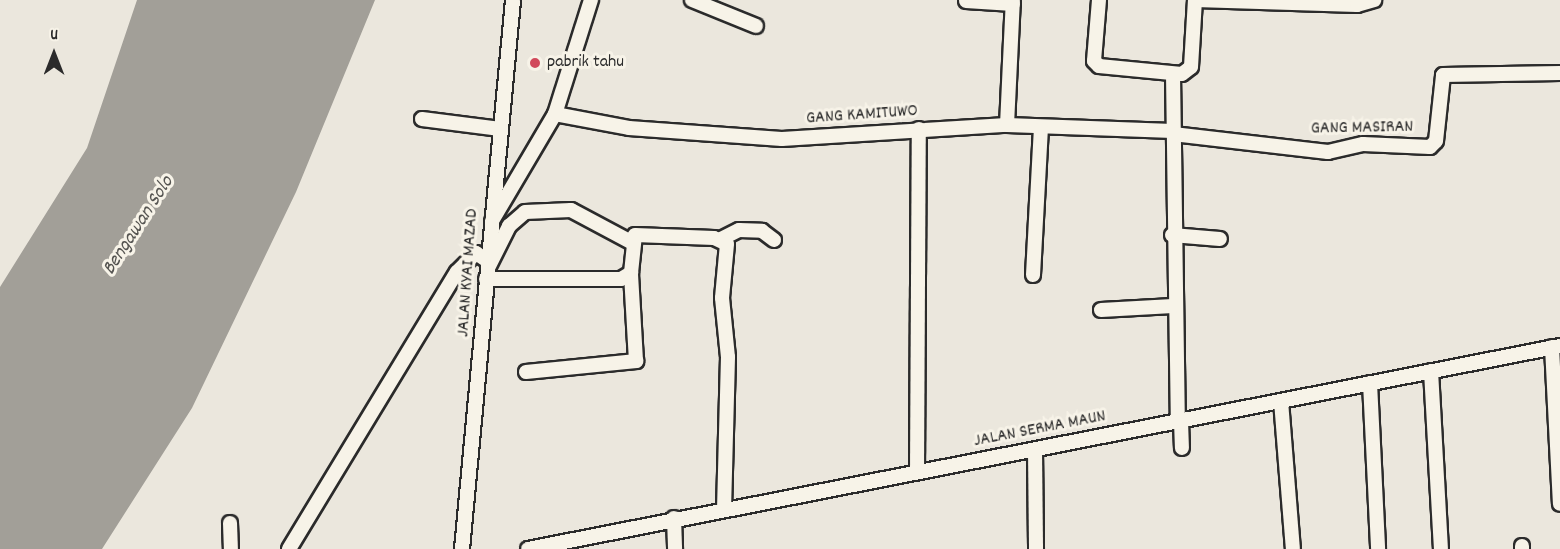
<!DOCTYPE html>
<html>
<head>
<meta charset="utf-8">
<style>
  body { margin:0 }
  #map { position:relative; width:1560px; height:549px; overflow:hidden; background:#ebe7dd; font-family:Dekko,sans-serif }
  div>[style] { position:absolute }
  .water>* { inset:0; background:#a29f98 }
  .roads { filter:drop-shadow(2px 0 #2b2b2b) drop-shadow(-2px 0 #2b2b2b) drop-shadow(0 2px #2b2b2b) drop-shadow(0 -2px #2b2b2b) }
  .street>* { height:14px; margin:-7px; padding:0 7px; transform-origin:7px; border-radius:7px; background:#f7f3e8 }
  .dots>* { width:16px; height:16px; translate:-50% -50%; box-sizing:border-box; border:3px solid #f7f3e8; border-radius:50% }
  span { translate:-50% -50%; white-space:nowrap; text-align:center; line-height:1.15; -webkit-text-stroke:6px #f7f3e8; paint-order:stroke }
  .poi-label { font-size:18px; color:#2b2b2b }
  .left { translate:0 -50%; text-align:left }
  .street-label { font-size:18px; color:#2b2b2b }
  .water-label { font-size:20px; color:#555451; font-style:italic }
  .north { position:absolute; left:24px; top:24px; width:60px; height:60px; -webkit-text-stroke:4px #f7f3e8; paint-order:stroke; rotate:0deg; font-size:16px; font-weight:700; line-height:24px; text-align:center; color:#2b2b2b }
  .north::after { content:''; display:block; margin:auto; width:21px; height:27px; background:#2b2b2b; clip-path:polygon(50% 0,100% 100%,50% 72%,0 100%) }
</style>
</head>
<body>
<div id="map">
  <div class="water">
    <i style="clip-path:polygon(137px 0,375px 0,296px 192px,192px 408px,102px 549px,0 549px,0 287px,87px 148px)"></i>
  </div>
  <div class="roads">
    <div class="street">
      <i style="left:692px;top:0;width:69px;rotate:22.1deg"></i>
      <i style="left:1099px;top:0;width:61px;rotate:94.7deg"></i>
      <i style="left:1094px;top:61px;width:7px;rotate:45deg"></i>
      <i style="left:1099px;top:66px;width:83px;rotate:5.5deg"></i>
      <i style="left:1182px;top:74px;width:11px;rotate:-38deg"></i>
      <i style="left:1191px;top:67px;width:67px;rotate:-86.6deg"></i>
      <i style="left:1195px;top:0;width:162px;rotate:1.8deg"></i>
      <i style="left:1357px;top:5px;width:18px;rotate:-16deg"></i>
      <i style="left:966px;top:1px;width:47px;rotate:3.7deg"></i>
      <i style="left:1173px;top:74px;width:348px;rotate:89.2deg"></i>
      <i style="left:555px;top:114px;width:75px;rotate:10.7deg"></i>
      <i style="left:629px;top:128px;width:153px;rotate:4.1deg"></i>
      <i style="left:782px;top:139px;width:225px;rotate:-3.6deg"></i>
      <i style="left:1007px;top:125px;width:166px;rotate:2.1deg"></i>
      <i style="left:422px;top:119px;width:79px;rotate:7.3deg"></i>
      <i style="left:1007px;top:125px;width:125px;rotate:-87.3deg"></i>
      <i style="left:1173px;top:134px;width:156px;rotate:6.6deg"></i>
      <i style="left:1328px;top:152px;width:36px;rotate:-13deg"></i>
      <i style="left:1363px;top:144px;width:67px;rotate:2.6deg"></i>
      <i style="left:1430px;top:147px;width:8px;rotate:-45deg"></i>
      <i style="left:1436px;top:141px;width:66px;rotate:-83.9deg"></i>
      <i style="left:1443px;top:75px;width:117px;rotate:-1deg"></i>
      <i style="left:492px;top:221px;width:124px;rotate:-59.5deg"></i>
      <i style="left:555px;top:114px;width:120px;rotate:-72.5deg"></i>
      <i style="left:1172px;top:235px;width:48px;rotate:4.8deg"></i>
      <i style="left:721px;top:239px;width:20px;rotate:-27deg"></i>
      <i style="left:739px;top:230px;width:23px;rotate:2deg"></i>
      <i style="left:762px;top:231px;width:15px;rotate:37deg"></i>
      <i style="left:489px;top:266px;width:45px;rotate:-63.4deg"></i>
      <i style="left:509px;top:226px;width:21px;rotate:-41deg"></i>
      <i style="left:525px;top:212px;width:46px;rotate:-2.5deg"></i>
      <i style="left:571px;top:210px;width:68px;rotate:28.1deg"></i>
      <i style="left:1033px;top:275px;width:146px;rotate:-86.9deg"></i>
      <i style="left:486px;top:279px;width:135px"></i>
      <i style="left:621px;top:279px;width:12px;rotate:-31deg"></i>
      <i style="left:631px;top:273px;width:38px;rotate:-84deg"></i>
      <i style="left:635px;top:235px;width:79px;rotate:2.2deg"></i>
      <i style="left:714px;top:238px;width:14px;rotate:25deg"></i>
      <i style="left:727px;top:244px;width:54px;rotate:95.3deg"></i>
      <i style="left:722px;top:298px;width:59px;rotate:84.2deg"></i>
      <i style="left:728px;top:357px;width:151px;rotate:91.5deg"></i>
      <i style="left:1101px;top:310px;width:72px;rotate:-3.2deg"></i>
      <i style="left:1552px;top:347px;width:157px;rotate:87.1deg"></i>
      <i style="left:1431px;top:371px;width:178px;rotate:86.8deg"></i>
      <i style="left:526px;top:372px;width:111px;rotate:-5.7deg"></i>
      <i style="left:636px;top:361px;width:88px;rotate:-93.3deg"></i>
      <i style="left:1370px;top:383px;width:166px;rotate:87.2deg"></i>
      <i style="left:1281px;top:401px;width:148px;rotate:85.4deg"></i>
      <i style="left:1181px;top:421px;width:27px;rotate:88deg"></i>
      <i style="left:1035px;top:450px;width:99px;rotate:89.4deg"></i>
      <i style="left:917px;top:472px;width:343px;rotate:-89.7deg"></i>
      <i style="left:674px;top:518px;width:31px;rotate:88deg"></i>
      <i style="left:230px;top:523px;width:26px;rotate:88deg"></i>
      <i style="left:1522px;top:546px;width:3px;rotate:90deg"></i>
      <i style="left:289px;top:549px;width:324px;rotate:-58.8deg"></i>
      <i style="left:457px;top:272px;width:27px;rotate:-45deg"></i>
      <i style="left:476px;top:253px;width:12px;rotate:35deg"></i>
      <i style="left:462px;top:549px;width:551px;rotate:-84.69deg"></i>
      <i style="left:528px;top:549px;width:1052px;rotate:-11.13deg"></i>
    </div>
  </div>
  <div class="dots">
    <i style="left:535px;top:63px;background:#d1495b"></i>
  </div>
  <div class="poi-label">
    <span class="left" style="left:547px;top:63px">pabrik tahu</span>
  </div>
  <div class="street-label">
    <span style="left:862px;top:116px;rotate:-4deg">GANG KAMITUWO</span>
    <span style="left:1362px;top:129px;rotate:-1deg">GANG MASIRAN</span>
    <span style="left:469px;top:273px;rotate:-86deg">JALAN KYAI MAZAD</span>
    <span style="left:1040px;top:430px;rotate:-11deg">JALAN SERMA MAUN</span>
  </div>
  <div class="water-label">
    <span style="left:139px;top:226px;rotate:-57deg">Bengawan Solo</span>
  </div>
  <div class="north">U</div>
</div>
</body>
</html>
